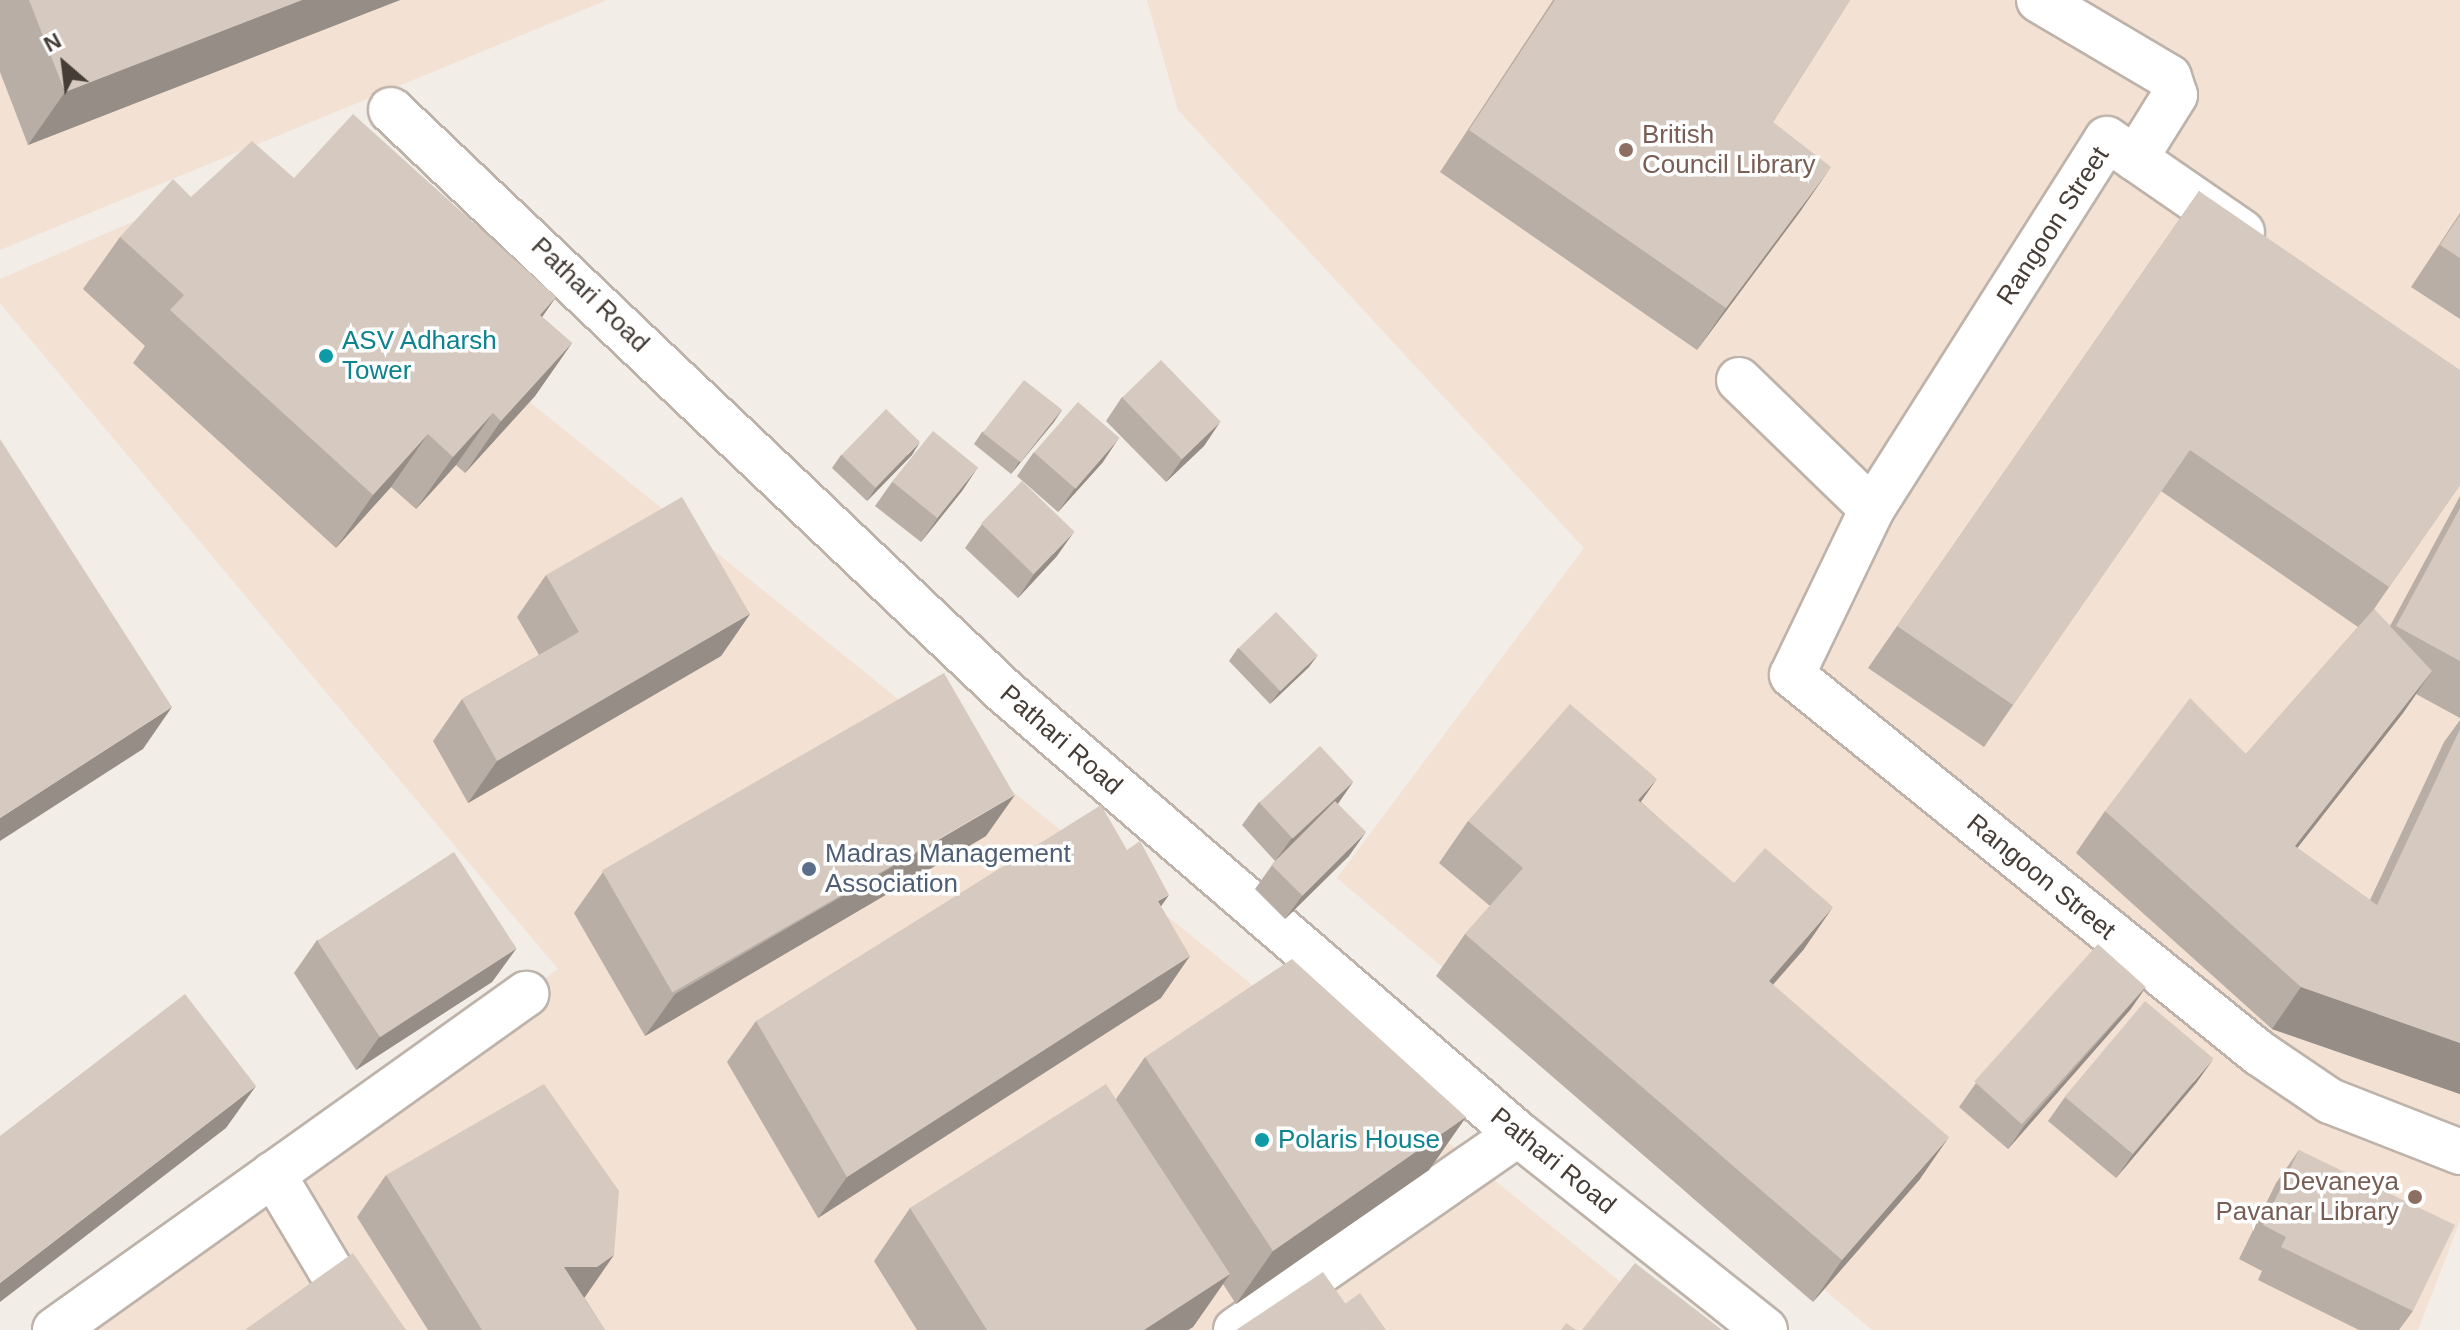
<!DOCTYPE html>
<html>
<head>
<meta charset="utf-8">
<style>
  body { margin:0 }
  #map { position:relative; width:2460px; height:1330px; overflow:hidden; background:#f2ede7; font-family:Helvetica,sans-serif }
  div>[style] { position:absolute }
  .commercial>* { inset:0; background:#f3e1d3 }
  .roads { filter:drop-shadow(2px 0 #bdb3aa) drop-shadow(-2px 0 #bdb3aa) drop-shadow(0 2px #bdb3aa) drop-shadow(0 -2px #bdb3aa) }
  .minor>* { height:44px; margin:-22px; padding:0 22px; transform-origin:22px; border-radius:22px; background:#fff }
  .wall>* { inset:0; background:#b8aea5 }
  .shaded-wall>* { inset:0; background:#968d86 }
  .building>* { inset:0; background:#d6cac0; transform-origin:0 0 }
  .dots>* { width:22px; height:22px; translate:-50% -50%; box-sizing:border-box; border:4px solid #fff; border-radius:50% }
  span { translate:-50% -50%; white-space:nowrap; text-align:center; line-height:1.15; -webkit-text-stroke:7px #fff; paint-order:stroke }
  .education-label { font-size:26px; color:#785e54 }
  .left { translate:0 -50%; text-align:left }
  .right { translate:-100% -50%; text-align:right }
  .street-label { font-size:26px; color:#453d36 }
  .culture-label { font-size:26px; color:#0d838f }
  .service-label { font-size:26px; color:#4e5e75 }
  .north { position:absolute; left:24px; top:24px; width:80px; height:80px; -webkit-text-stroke:6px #fff; paint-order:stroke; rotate:332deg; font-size:22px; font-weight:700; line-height:32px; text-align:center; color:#453d36 }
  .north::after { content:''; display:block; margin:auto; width:28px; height:36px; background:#453d36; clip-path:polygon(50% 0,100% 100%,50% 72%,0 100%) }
</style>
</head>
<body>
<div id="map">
  <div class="commercial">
    <i style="clip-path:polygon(0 0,607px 0,0 250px)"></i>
    <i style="clip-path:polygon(1147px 0,2460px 0,2460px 1221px,2418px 1330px,1872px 1330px,1337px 878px,1584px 548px,1178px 110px)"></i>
    <i style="clip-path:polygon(246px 173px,1680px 1330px,77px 1330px,558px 969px,0 303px,0 279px)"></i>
  </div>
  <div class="roads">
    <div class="minor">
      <i style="left:2039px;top:0;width:151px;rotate:30.6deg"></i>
      <i style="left:2169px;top:77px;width:19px;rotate:72deg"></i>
      <i style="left:2175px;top:95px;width:75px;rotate:122deg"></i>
      <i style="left:391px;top:110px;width:845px;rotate:43.46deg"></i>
      <i style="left:1004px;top:691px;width:679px;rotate:40.76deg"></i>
      <i style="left:1518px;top:1134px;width:315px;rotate:38.4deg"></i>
      <i style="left:1739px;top:380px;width:185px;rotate:44.1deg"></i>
      <i style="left:1872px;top:509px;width:184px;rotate:115.7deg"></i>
      <i style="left:1792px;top:675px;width:601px;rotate:38.99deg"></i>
      <i style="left:2259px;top:1053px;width:86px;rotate:34.1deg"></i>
      <i style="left:2330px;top:1101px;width:140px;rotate:21.4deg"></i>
      <i style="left:1872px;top:509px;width:438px;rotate:-57.6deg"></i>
      <i style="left:2107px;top:139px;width:164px;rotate:34.6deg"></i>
      <i style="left:273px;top:1174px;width:182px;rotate:59.2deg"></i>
      <i style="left:55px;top:1330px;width:579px;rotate:-35.5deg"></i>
      <i style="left:1236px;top:1330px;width:343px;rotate:-34.8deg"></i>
    </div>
  </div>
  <div class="wall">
    <i style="clip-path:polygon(0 0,400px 0,28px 145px,0 72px)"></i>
    <i style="clip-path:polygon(1553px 0,1850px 0,1773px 122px,1802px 209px,1697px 350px,1440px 172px)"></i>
    <i style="clip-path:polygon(294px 178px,556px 297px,542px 317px,572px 343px,535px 396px,465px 473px,456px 465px,416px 509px,391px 487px,336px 548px,133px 363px,145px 346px,83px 289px,120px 237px,191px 197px)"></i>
    <i style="clip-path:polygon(2199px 191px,2460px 485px,2374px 609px,2390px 626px,2460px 496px,2460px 718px,2416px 694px,2403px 713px,2297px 848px,2370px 900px,2444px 742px,2460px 720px,2460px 1094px,2272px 1029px,2076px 853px,2105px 811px,2246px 754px,2358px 627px,2161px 491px,1984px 747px,1868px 668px)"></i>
    <i style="clip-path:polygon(2460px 213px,2460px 319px,2411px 287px)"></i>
    <i style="clip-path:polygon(1122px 397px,1220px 422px,1204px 446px,1166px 482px,1106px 421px)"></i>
    <i style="clip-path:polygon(1062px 410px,1011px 474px,974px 444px,982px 432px)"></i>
    <i style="clip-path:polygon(1034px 452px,1103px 462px,1058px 512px,1017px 476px)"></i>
    <i style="clip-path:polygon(841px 455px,912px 455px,867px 501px,832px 468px)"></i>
    <i style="clip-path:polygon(978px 467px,962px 491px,921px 542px,875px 506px,892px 482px)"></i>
    <i style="clip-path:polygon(982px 524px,1057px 556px,1018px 598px,965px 548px)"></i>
    <i style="clip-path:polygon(546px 575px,750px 614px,721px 656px,468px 803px,433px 741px,462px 699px,539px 655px,517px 617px)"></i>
    <i style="clip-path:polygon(1238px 648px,1309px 667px,1270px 704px,1229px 661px)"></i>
    <i style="clip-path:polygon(1353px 782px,1338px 804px,1349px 856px,1285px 919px,1255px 889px,1275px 861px,1242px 825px,1259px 802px)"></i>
    <i style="clip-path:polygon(1641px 802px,1804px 949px,1773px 985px,1920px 1179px,1813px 1302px,1436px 976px,1465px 934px,1490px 906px,1439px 863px,1468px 821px)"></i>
    <i style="clip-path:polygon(986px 836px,645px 1036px,574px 913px,603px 872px)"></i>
    <i style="clip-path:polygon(1161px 907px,1161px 998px,818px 1218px,727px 1062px,756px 1021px)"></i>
    <i style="clip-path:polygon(317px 940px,516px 949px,492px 982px,356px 1070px,294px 973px)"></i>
    <i style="clip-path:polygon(2146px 987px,2130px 1010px,2008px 1149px,1959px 1107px,1976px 1083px)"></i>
    <i style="clip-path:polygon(1145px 1057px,1466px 1117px,1429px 1170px,1236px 1304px,1223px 1284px,1193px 1327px,1188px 1330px,917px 1330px,874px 1261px,910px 1208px,1116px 1099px)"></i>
    <i style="clip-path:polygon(2197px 1082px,2116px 1178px,2048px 1121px,2065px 1097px)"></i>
    <i style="clip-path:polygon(2299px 1150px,2413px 1311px,2399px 1330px,2359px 1330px,2258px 1280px,2262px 1271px,2239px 1259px,2276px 1183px)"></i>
    <i style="clip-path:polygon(386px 1175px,585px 1297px,584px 1297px,605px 1330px,428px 1330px,357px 1217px)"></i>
  </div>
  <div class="shaded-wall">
    <i style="clip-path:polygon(302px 0,400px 0,28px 145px,65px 92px)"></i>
    <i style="clip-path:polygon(1831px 167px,1802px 209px,1697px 350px,1726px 308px)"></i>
    <i style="clip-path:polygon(556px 297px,519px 350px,540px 315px)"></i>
    <i style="clip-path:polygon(572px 343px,535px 396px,465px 473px,501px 421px)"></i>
    <i style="clip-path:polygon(1062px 410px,1054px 422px,1011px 474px,1019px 462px)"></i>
    <i style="clip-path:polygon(493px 413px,456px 465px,416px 509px,453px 457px)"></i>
    <i style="clip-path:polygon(1220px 422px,1204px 446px,1166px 482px,1183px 458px)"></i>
    <i style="clip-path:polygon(428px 434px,391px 487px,336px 548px,373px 495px)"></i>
    <i style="clip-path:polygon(1119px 438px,1103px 462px,1058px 512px,1075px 488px)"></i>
    <i style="clip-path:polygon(920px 442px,912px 455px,867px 501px,875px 489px)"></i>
    <i style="clip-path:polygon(978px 467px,962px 491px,921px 542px,937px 519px)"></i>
    <i style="clip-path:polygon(1074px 532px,1057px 556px,1018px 598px,1034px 574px)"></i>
    <i style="clip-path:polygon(750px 614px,721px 656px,468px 803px,497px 761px)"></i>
    <i style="clip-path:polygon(1318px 655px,1309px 667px,1270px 704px,1279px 692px)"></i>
    <i style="clip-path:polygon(2432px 671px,2403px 713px,2266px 888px,2295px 846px)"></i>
    <i style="clip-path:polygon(172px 707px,143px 749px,0 841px,0 818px)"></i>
    <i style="clip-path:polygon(1657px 779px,1628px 820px,1638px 800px)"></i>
    <i style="clip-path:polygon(1353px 782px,1336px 806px,1275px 861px,1292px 838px)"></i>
    <i style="clip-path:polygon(1015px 795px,986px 836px,645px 1036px,675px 994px)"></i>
    <i style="clip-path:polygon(1366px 832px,1349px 856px,1285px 919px,1302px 896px)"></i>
    <i style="clip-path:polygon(1169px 895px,1140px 936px,1158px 901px)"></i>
    <i style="clip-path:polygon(1833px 907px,1804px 949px,1739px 1023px,1769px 981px)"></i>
    <i style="clip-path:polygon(516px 949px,492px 982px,356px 1070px,380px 1036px)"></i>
    <i style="clip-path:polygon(1190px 956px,1161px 998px,818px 1218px,847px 1177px)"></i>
    <i style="clip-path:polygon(2146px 987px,2130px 1010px,2008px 1149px,2024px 1126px)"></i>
    <i style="clip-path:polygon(2301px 987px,2460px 1043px,2460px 1094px,2272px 1029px)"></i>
    <i style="clip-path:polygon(2214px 1058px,2197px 1082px,2116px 1178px,2133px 1154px)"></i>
    <i style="clip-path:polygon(256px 1086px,226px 1128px,0 1302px,0 1283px)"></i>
    <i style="clip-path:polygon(1466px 1117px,1429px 1170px,1236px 1304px,1273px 1251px)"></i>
    <i style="clip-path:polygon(1949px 1137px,1920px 1179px,1813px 1302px,1842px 1260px)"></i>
    <i style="clip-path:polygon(614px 1255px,585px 1297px,568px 1309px,564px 1267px)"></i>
    <i style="clip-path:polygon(1230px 1274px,1193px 1327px,1188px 1330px,1144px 1330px)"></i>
  </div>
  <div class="building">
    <i style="clip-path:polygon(29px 0,302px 0,65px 92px)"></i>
    <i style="clip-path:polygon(1555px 0,1850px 0,1773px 122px,1831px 167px,1726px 308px,1469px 130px)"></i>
    <i style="clip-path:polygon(353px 114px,556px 297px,540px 315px,572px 343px,501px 421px,493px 413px,453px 457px,428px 434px,373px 495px,170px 310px,184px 295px,120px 237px,173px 179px,191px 197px,252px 141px,294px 178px)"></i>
    <i style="clip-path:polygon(2199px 191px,2460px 370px,2460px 485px,2389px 587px,2190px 450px,2013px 705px,1897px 626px)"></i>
    <i style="clip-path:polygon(2460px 215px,2460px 258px,2440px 245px)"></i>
    <i style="left:1161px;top:360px;width:86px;height:54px;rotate:46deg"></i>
    <i style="left:1024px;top:380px;width:48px;height:67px;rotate:38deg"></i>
    <i style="left:1078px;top:402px;width:55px;height:67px;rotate:41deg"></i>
    <i style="left:886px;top:409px;width:47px;height:64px;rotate:44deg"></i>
    <i style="left:933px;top:431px;width:58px;height:65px;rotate:39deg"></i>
    <i style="clip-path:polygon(0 439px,172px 707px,0 818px)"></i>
    <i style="left:1022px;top:481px;width:73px;height:59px;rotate:44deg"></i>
    <i style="clip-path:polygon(682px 497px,750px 614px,497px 761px,462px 699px,579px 632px,546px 575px)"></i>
    <i style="clip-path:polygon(2460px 508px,2460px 661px,2396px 626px)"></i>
    <i style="clip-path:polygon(2374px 609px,2432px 671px,2295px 846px,2377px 905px,2460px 729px,2460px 1043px,2301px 987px,2105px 811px,2190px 698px,2246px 754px)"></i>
    <i style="left:1276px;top:612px;width:60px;height:52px;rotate:46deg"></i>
    <i style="left:944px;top:673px;width:141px;height:395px;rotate:60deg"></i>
    <i style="clip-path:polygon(1570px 704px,1657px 779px,1638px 800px,1734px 883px,1765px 848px,1833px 907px,1769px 981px,1949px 1137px,1842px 1260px,1465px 934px,1523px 868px,1468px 821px)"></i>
    <i style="left:1320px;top:746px;width:49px;height:83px;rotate:47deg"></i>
    <i style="left:1335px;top:801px;width:44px;height:90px;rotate:45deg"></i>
    <i style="clip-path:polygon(1101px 805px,1127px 850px,1140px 841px,1169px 895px,1158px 901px,1190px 956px,847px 1177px,756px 1021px)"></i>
    <i style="left:454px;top:852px;width:115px;height:163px;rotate:57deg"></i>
    <i style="left:2098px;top:944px;width:64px;height:185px;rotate:42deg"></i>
    <i style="clip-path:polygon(1292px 959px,1466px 1117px,1273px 1251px,1145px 1057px)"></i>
    <i style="clip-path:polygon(185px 994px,256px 1086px,0 1283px,0 1136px)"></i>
    <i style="left:2145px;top:1001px;width:89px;height:125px;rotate:40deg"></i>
    <i style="clip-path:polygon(544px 1084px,619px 1191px,614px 1255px,597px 1267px,564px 1267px,605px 1330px,482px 1330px,386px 1175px)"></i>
    <i style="clip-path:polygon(1106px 1084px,1230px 1274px,1144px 1330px,987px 1330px,910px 1208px)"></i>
    <i style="clip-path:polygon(2299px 1150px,2455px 1225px,2413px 1311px,2281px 1247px,2286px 1237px,2263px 1225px)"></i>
    <i style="clip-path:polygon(353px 1253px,406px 1330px,247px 1330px,246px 1329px)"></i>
    <i style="clip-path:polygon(1635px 1263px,1722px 1330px,1582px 1330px)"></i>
    <i style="clip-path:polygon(1323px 1272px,1364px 1330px,1236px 1330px)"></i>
    <i style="clip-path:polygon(1360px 1293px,1386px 1330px,1364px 1330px,1345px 1304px)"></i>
    <i style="clip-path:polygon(1566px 1323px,1576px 1330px,1561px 1330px)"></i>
  </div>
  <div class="dots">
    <i style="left:1626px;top:150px;background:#8d6e63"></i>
    <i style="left:326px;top:356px;background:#0f9aa8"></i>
    <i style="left:809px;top:869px;background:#5c6f8a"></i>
    <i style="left:1262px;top:1140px;background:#0f9aa8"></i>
    <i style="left:2415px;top:1197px;background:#8d6e63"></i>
  </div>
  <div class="education-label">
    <span class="left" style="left:1642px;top:150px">British<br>Council Library</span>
    <span class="right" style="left:2399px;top:1197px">Devaneya<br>Pavanar Library</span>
  </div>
  <div class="street-label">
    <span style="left:2053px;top:226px;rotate:-57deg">Rangoon Street</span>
    <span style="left:590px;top:295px;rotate:44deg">Pathari Road</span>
    <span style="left:1061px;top:740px;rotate:41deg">Pathari Road</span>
    <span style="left:2041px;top:877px;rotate:39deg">Rangoon Street</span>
    <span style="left:1553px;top:1161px;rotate:39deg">Pathari Road</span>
  </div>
  <div class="culture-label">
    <span class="left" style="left:342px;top:356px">ASV Adharsh<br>Tower</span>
    <span class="left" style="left:1278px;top:1140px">Polaris House</span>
  </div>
  <div class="service-label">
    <span class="left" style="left:825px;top:869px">Madras Management<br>Association</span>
  </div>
  <div class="north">N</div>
</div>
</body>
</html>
